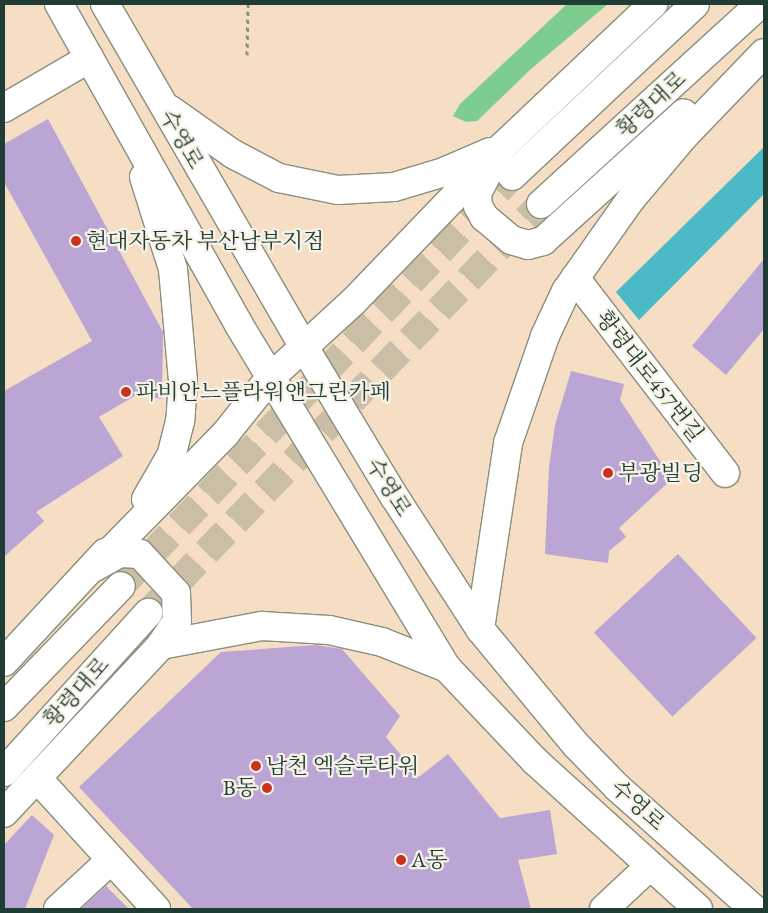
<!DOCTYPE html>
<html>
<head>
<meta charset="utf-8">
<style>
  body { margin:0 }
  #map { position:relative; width:768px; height:913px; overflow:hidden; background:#f5dec3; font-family:"EB Garamond","Noto Serif KR",serif }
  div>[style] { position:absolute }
  .green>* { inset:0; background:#7dcd8e }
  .water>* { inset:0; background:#4bb9c6 }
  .building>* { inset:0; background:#baa5d4; transform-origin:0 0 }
  .major-tunnel>* { height:28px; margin-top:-14px; transform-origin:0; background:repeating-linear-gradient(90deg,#cabea6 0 28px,transparent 0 42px) }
  .path>* { height:3px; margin-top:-1.5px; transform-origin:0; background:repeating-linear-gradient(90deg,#8a8e7c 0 4px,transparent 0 8px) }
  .roads { filter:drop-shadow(1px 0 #8a8e7c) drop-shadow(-1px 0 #8a8e7c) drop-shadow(0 1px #8a8e7c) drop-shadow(0 -1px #8a8e7c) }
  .minor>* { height:28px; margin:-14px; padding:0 14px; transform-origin:14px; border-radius:14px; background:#fff }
  .major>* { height:28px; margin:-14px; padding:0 14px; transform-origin:14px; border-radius:14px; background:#fff }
  .dots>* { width:14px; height:14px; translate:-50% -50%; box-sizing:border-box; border:2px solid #f7f3e8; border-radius:50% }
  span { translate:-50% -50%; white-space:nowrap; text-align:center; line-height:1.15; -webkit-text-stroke:4.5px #f7f3e8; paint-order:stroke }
  .street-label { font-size:22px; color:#1f3d34 }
  .poi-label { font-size:22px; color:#1f3d34 }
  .left { translate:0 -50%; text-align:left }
  .right { translate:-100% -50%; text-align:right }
  .frame { position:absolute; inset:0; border:5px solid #1f3d34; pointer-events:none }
</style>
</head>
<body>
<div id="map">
  <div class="green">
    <i style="clip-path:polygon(567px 4px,608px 4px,531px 69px,477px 121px,466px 122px,453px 116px,460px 104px)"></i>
  </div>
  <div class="water">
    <i style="clip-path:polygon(764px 147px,764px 194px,639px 320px,616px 292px)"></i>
  </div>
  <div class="building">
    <i style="clip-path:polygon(48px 119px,163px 332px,162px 399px,138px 394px,99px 417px,123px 456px,36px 512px,44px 521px,4px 557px,4px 391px,92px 341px,4px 182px,4px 144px)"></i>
    <i style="clip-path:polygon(764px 259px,764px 329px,726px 375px,692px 346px)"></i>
    <i style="clip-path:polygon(571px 371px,624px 384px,620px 400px,672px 479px,619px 528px,626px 537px,609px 551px,608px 563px,545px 554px,549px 467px,555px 425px)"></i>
    <i style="left:678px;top:554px;width:115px;height:115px;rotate:47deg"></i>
    <i style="clip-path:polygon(316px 645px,342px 649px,400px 716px,386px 737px,419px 777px,448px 754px,500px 818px,550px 810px,557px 854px,518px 860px,531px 909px,193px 909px,79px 787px,221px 652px)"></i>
    <i style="clip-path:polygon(32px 815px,54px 835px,25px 909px,4px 909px,4px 845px)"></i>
    <i style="clip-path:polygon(106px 886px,129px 909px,81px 909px)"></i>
  </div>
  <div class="major-tunnel">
    <i style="left:121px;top:586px;width:567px;rotate:-46.36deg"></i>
    <i style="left:148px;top:613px;width:567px;rotate:-46.14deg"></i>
  </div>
  <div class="path">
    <i style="left:247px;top:55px;width:51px;rotate:-88.9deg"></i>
  </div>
  <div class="roads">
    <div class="minor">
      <i style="left:4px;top:108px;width:99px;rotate:-30.2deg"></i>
      <i style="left:575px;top:278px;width:246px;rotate:52.4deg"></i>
      <i style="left:37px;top:778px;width:177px;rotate:47.7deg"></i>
      <i style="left:58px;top:909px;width:72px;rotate:-42.8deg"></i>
      <i style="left:604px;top:909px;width:63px;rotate:-43.1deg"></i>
    </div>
    <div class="major">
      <i style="left:59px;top:4px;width:368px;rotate:60.7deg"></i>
      <i style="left:239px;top:325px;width:401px;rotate:58.8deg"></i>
      <i style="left:447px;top:668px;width:128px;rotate:46.6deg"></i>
      <i style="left:535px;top:761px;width:220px;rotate:42.2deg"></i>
      <i style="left:105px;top:4px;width:397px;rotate:59.9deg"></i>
      <i style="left:304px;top:347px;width:174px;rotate:58.9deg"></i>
      <i style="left:394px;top:496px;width:158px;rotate:57.1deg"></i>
      <i style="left:480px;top:629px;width:151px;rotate:50.4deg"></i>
      <i style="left:576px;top:745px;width:60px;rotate:45.7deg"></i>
      <i style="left:618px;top:788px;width:182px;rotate:41.7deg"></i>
      <i style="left:169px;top:109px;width:78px;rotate:35.1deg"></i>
      <i style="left:233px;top:154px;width:52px;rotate:27.6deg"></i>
      <i style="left:279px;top:178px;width:60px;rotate:11.5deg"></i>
      <i style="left:338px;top:190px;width:56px;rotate:-3.1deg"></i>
      <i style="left:394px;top:187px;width:49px;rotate:-16.6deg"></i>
      <i style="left:441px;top:173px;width:53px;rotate:-23.2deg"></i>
      <i style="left:491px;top:167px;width:30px;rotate:118deg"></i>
      <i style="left:477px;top:193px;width:13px;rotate:86deg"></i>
      <i style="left:478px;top:206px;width:13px;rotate:61deg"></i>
      <i style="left:484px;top:217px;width:35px;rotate:40deg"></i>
      <i style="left:511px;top:240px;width:18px;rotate:16deg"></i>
      <i style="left:528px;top:245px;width:16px;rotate:-15deg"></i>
      <i style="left:543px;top:241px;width:190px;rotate:-42.2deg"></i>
      <i style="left:512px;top:176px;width:251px;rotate:-43.2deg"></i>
      <i style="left:144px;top:177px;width:96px;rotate:72.5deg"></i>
      <i style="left:173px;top:269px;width:113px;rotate:84.9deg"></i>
      <i style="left:183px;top:382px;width:39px;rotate:94deg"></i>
      <i style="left:180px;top:421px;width:34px;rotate:104deg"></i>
      <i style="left:172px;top:454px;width:52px;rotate:120deg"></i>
      <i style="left:541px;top:204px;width:297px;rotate:-42.4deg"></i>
      <i style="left:100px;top:564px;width:23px;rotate:-29deg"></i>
      <i style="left:120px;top:553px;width:20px;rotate:3deg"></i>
      <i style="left:140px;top:554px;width:53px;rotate:47.3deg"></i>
      <i style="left:176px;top:593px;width:28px;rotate:88deg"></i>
      <i style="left:177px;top:621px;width:29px;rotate:124deg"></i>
      <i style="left:95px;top:567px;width:187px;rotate:-45.6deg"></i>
      <i style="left:226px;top:433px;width:70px;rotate:-51.3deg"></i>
      <i style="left:270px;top:378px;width:113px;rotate:-42.5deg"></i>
      <i style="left:353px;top:302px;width:216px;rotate:-46.1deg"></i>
      <i style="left:503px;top:146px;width:207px;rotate:-43.4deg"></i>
      <i style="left:480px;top:629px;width:188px;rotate:-81.4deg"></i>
      <i style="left:508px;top:443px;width:113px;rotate:-70.9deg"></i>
      <i style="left:545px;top:336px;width:50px;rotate:-65deg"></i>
      <i style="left:566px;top:291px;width:113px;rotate:-54.8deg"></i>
      <i style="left:631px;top:199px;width:85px;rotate:-49.8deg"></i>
      <i style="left:686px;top:134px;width:112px;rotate:-46.1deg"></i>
      <i style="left:4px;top:662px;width:149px;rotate:-47.2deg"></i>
      <i style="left:4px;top:707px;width:168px;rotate:-46deg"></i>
      <i style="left:4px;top:772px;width:215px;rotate:-47.8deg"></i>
      <i style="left:4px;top:813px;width:230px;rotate:-46.9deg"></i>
      <i style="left:161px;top:645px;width:103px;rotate:-10.7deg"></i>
      <i style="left:262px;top:626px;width:67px;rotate:3.4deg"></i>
      <i style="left:329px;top:630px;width:54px;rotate:12.8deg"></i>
      <i style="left:382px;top:642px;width:70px;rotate:21.8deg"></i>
    </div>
  </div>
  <div class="dots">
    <i style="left:76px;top:241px;background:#c8321e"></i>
    <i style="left:126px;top:392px;background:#c8321e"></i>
    <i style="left:608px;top:473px;background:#c8321e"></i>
    <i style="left:256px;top:766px;background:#c8321e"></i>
    <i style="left:267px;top:788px;background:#c8321e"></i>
    <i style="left:401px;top:860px;background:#c8321e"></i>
  </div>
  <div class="street-label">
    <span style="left:651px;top:104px;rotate:-43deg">황령대로</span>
    <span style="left:182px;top:139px;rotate:60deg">수영로</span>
    <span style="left:650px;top:376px;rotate:52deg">황령대로457번길</span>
    <span style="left:389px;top:487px;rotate:58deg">수영로</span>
    <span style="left:76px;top:692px;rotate:-48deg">황령대로</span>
    <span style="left:638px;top:805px;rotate:42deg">수영로</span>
  </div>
  <div class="poi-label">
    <span class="left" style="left:86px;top:241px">현대자동차 부산남부지점</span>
    <span class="left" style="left:136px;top:392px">파비안느플라워앤그린카페</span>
    <span class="left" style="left:618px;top:473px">부광빌딩</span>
    <span class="left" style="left:266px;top:766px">남천 엑슬루타워</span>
    <span class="right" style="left:257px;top:788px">B동</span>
    <span class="left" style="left:411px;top:860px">A동</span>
  </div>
  <div class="frame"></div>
</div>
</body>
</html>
